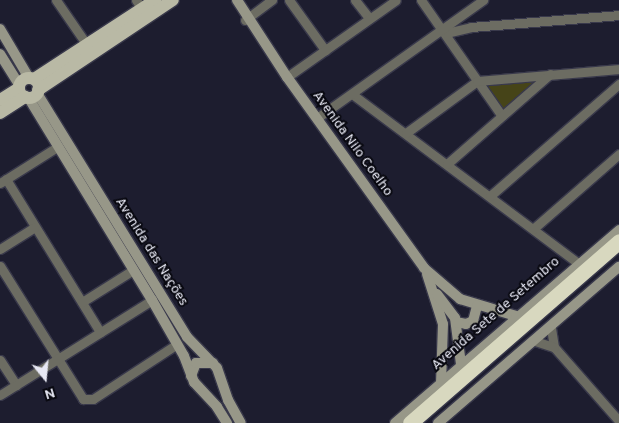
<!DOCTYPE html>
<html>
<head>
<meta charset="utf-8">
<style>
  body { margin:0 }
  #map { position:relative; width:619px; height:423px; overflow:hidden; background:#1d1d2f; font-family:Overpass,sans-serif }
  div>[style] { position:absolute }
  .green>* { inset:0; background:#464418 }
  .roads { filter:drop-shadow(1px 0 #39394b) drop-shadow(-1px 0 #39394b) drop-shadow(0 1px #39394b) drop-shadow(0 -1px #39394b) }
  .street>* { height:9px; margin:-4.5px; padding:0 4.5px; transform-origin:4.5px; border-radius:4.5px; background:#6c6c62 }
  .secondary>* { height:10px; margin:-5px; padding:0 5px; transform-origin:5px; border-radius:5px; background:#979788 }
  .primary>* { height:12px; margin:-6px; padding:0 6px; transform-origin:6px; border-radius:6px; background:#b9b9a5 }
  .primary>.ring { margin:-6px; padding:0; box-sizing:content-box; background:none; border:12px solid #b9b9a5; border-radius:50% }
  .highway>* { height:15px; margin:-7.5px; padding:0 7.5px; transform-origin:7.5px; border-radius:7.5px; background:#d8d8bf }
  span { translate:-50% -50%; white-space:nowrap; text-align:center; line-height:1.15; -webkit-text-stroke:4px #080810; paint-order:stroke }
  .street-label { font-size:14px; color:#e7e8f4 }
  .north { position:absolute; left:20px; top:353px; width:50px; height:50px; -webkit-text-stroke:4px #080810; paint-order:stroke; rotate:163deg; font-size:14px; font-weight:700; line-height:20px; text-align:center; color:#e7e8f4 }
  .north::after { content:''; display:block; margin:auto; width:18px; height:22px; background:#e7e8f4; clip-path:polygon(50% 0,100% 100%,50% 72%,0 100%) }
</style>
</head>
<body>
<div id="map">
  <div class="green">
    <i style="clip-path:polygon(545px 76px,503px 111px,479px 82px)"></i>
  </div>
  <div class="roads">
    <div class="street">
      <i style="left:56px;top:0;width:55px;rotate:55.4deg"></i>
      <i style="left:136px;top:0;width:11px;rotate:56deg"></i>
      <i style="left:289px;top:0;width:62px;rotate:54.2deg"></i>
      <i style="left:355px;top:0;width:23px;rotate:52deg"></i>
      <i style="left:421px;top:0;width:141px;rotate:55.1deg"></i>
      <i style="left:245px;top:20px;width:34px;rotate:-37deg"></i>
      <i style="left:446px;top:33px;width:26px;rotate:-13deg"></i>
      <i style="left:471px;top:27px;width:148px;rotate:-4.6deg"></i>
      <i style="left:287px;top:77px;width:133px;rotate:-35.2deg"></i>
      <i style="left:352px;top:94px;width:284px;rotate:36.8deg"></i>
      <i style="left:317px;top:118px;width:204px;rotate:-35.4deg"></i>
      <i style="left:406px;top:133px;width:88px;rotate:-36.2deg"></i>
      <i style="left:477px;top:81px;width:143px;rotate:-4.8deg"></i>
      <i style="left:447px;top:164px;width:137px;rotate:-41.1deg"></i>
      <i style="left:6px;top:179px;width:180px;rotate:58.4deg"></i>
      <i style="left:0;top:183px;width:67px;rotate:-32.3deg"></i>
      <i style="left:490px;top:196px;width:171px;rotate:-41deg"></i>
      <i style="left:533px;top:229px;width:114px;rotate:-41.1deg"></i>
      <i style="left:0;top:249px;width:41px;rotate:-32.2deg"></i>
      <i style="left:0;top:266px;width:157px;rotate:58deg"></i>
      <i style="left:83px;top:399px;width:10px"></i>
      <i style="left:93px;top:399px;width:100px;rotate:-33.2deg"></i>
      <i style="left:82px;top:302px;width:60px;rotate:-32.1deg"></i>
      <i style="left:551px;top:328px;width:19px;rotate:81deg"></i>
      <i style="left:554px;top:347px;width:98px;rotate:48.7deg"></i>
      <i style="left:535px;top:341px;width:20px;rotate:18deg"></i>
      <i style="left:0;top:360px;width:30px;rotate:57deg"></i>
      <i style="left:0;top:395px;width:179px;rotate:-32deg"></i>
    </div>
    <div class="secondary">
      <i style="left:237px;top:0;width:92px;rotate:57deg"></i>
      <i style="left:287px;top:77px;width:235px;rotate:54.3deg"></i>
      <i style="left:424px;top:268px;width:48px;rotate:40.7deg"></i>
      <i style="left:460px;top:299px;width:59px;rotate:16.9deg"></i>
      <i style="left:0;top:29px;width:57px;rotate:59.4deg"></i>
      <i style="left:0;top:54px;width:36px;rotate:58deg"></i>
      <i style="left:37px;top:93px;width:286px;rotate:58.4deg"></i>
      <i style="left:187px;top:337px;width:43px;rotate:45.9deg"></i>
      <i style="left:217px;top:368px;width:34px;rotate:71deg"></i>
      <i style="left:228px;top:400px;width:26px;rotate:61deg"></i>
      <i style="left:28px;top:97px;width:238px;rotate:58.6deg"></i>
      <i style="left:152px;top:300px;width:64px;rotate:60.3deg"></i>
      <i style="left:184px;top:356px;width:28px;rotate:69deg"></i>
      <i style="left:194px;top:382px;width:34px;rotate:47deg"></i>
      <i style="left:217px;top:407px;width:19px;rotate:58deg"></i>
      <i style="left:427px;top:274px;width:52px;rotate:72.3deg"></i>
      <i style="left:443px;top:324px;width:59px;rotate:91.9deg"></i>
      <i style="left:437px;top:294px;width:30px;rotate:53deg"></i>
      <i style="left:455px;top:318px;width:46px;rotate:82.6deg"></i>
      <i style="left:456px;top:322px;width:10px;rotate:11deg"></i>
      <i style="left:466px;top:324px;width:8px;rotate:-23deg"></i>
      <i style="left:473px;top:321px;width:16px;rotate:-75deg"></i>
      <i style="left:191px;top:376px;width:14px;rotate:-69deg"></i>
      <i style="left:196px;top:363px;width:17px"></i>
      <i style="left:395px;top:423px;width:296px;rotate:-40.7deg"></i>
      <i style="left:438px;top:423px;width:239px;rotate:-40.8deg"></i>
    </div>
    <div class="primary">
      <i class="ring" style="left:19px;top:78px;width:8px;height:8px"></i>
      <i style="left:34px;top:79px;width:145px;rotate:-33.1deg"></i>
      <i style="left:38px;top:90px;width:162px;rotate:-33.7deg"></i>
      <i style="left:0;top:100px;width:22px;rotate:-32deg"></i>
      <i style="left:0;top:113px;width:30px;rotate:-33deg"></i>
    </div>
    <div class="highway">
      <i style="left:410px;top:423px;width:277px;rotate:-41deg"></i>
    </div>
  </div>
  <div class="street-label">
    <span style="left:352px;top:144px;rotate:54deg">Avenida Nilo Coelho</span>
    <span style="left:151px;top:252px;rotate:58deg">Avenida das Nações</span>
    <span style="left:496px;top:314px;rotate:-41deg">Avenida Sete de Setembro</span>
  </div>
  <div class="north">N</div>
</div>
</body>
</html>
